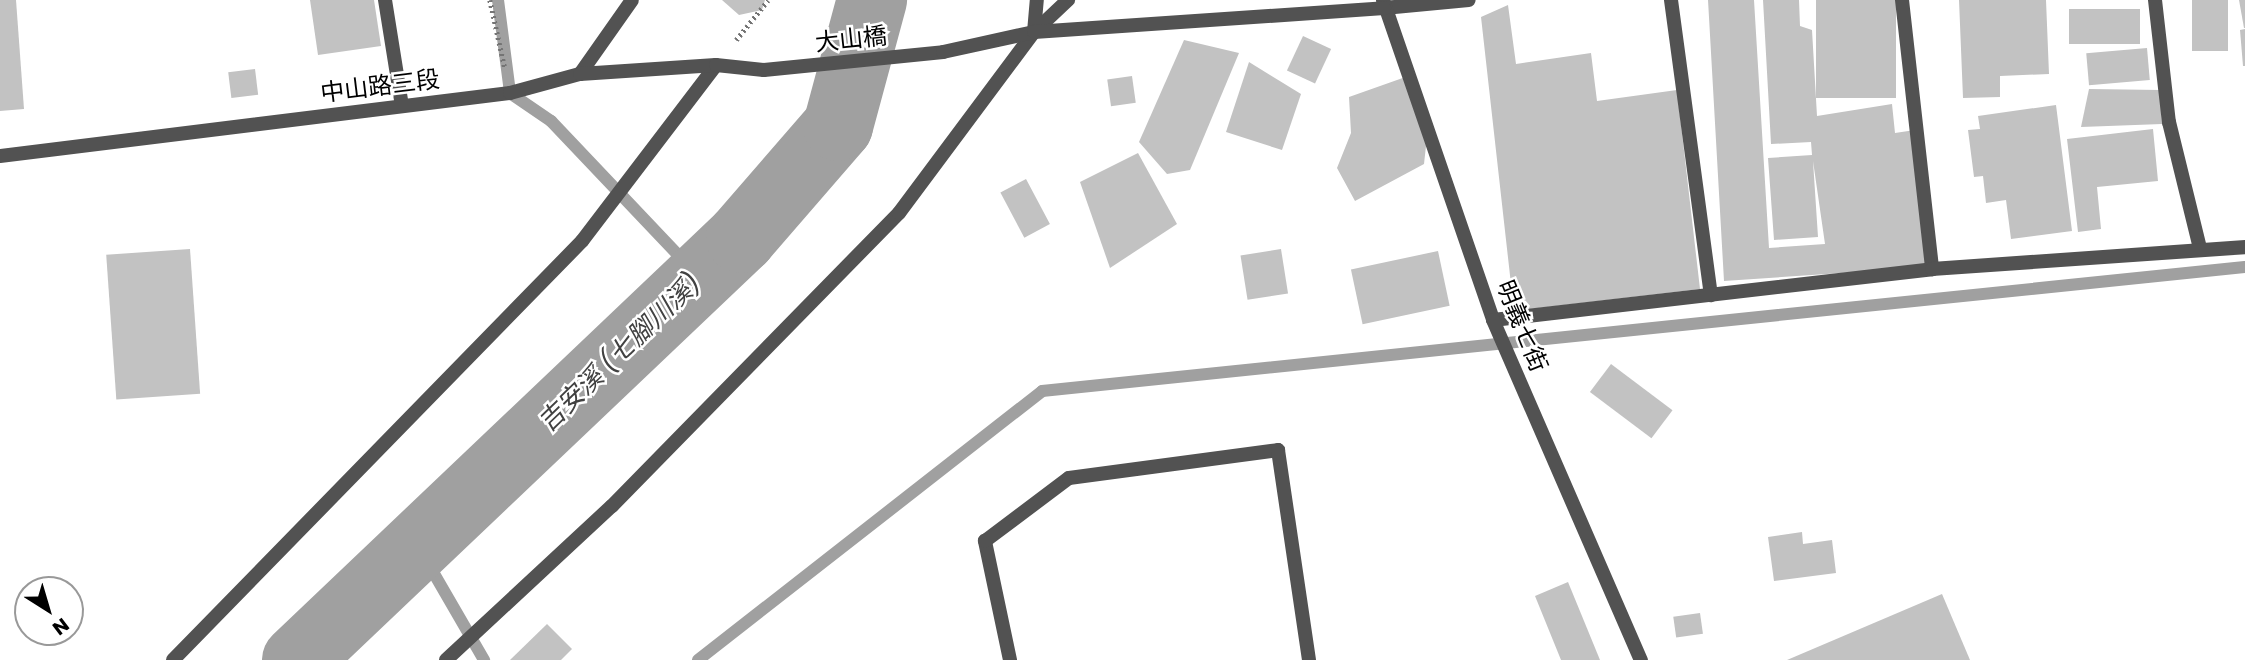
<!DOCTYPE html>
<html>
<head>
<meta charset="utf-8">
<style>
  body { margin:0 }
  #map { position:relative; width:2245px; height:660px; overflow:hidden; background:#fff; font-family:Poppins,"Noto Sans TC",sans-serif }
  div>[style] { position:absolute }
  .stream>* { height:12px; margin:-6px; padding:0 6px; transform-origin:6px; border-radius:6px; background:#a0a0a0 }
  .river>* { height:70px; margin:-35px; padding:0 35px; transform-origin:35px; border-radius:35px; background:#a0a0a0 }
  .building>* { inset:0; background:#c2c2c2; transform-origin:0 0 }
  .path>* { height:4.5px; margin-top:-2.25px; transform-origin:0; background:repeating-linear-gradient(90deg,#747474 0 2px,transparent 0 5.5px) }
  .service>* { height:14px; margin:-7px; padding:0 7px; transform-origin:7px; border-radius:7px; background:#525252 }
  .minor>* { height:14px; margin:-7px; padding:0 7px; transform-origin:7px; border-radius:7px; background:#525252 }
  .tertiary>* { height:14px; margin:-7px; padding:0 7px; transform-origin:7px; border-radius:7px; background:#525252 }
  span { translate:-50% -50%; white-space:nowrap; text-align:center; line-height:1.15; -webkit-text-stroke:5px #fff; paint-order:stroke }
  .street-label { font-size:24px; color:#000 }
  .water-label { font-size:26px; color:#414141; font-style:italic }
  .north { position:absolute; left:14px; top:576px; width:70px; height:70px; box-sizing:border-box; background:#fff; border:2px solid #999; border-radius:50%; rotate:143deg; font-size:19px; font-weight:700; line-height:28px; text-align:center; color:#000 }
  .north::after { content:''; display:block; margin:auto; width:24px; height:32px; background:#000; clip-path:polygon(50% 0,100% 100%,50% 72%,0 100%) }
</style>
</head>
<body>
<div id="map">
  <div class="stream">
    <i style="left:498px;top:0;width:94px;rotate:82.6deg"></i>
    <i style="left:510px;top:93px;width:50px;rotate:34.3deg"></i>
    <i style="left:551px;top:121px;width:216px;rotate:46.5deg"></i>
    <i style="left:418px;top:546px;width:132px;rotate:59.9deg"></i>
    <i style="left:698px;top:660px;width:437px;rotate:-38deg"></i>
    <i style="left:1042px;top:391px;width:1209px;rotate:-5.89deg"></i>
  </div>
  <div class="river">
    <i style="left:297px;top:660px;width:613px;rotate:-43.54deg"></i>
    <i style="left:741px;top:238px;width:148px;rotate:-49.1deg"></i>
    <i style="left:838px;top:126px;width:131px;rotate:-74.9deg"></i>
  </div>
  <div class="building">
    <i style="clip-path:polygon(0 0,16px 0,24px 109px,0 111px)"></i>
    <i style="clip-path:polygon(310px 0,374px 0,381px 46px,318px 55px)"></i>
    <i style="clip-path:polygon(722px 0,765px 0,762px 10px,739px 15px)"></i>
    <i style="clip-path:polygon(1708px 0,1754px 0,1769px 248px,1825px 244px,1813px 161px,1818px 237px,1774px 240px,1768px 158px,1812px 155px,1811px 142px,1771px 144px,1763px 0,1799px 0,1800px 26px,1812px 30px,1817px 116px,1892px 104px,1895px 133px,1915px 130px,1931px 267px,1724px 281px)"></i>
    <i style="left:1816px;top:0;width:80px;height:98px"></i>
    <i style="clip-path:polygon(1959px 0,2046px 0,2049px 74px,2000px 76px,2000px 97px,1963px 98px)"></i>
    <i style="left:2192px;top:0;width:36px;height:51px"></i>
    <i style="clip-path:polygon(2239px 0,2245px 0,2245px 28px,2244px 28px)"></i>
    <i style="clip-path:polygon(1508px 5px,1516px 64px,1591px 53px,1597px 101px,1677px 90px,1700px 289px,1514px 311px,1481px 17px)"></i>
    <i style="left:2140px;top:9px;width:35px;height:71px;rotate:90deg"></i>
    <i style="clip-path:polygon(2245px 29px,2245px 66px,2243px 66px,2240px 30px)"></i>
    <i style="left:1303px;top:36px;width:31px;height:38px;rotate:25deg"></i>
    <i style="clip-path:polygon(1184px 40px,1239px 53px,1190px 170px,1167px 174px,1139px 142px)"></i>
    <i style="left:2147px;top:48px;width:32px;height:61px;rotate:85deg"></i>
    <i style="clip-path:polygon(1249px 62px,1301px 94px,1282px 150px,1226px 132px)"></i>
    <i style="left:255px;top:69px;width:26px;height:27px;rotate:83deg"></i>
    <i style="clip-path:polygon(1414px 74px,1429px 119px,1424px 164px,1355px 201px,1337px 168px,1351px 133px,1349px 97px)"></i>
    <i style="left:1132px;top:76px;width:27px;height:25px;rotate:82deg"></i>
    <i style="clip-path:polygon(2089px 89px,2160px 90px,2162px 124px,2081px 127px)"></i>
    <i style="clip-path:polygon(2056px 105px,2072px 231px,2011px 239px,2006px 200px,1986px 203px,1983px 176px,1974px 177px,1968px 130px,1980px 129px,1978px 116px)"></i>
    <i style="clip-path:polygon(2153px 129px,2158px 181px,2097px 187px,2101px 229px,2078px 232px,2067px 139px)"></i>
    <i style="clip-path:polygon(1138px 153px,1177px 224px,1110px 268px,1080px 182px)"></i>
    <i style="left:1026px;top:179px;width:51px;height:29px;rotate:62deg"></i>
    <i style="left:190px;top:249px;width:145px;height:84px;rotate:86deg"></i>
    <i style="left:1281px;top:249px;width:45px;height:41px;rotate:81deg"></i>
    <i style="left:1438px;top:251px;width:56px;height:89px;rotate:78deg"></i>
    <i style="left:1611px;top:364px;width:77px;height:35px;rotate:37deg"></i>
    <i style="clip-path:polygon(1802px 532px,1803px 544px,1832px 540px,1836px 573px,1774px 581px,1768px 537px)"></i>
    <i style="clip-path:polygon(1568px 582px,1600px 660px,1561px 660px,1535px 596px)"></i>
    <i style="clip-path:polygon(1942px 594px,1970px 660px,1787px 660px)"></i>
    <i style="left:1700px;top:613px;width:21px;height:27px;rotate:82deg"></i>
    <i style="clip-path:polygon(547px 624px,572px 649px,561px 660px,510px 660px)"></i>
  </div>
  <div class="path">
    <i style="left:490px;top:0;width:70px;rotate:77.6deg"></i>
    <i style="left:736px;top:40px;width:51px;rotate:-51.3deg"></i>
  </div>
  <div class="service">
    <i style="left:385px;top:0;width:107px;rotate:80.9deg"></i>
    <i style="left:1671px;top:0;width:298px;rotate:82.3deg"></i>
    <i style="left:1902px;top:0;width:271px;rotate:83.6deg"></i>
    <i style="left:2155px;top:0;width:123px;rotate:83.5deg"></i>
    <i style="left:2169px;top:122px;width:130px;rotate:76.2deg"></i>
    <i style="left:1493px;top:320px;width:442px;rotate:-6.6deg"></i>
    <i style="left:1932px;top:269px;width:314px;rotate:-4deg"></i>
    <i style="left:1010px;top:660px;width:122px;rotate:-101.9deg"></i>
    <i style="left:985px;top:541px;width:105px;rotate:-36.9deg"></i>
    <i style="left:1069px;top:478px;width:211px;rotate:-7.6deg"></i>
    <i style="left:1278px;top:450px;width:212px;rotate:81.6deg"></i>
  </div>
  <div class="minor">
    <i style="left:1384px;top:8px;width:85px;rotate:-5.4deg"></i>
    <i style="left:1034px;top:32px;width:32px;rotate:-85deg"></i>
    <i style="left:580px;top:74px;width:90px;rotate:-54.9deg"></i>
    <i style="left:173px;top:660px;width:586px;rotate:-45.69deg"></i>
    <i style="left:582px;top:241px;width:221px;rotate:-52.7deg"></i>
    <i style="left:446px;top:660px;width:226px;rotate:-42.9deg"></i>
    <i style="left:612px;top:506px;width:410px;rotate:-45.6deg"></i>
    <i style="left:899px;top:213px;width:226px;rotate:-53.3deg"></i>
    <i style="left:1034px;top:32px;width:47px;rotate:-43.3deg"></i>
  </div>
  <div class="tertiary">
    <i style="left:1383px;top:0;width:338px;rotate:71deg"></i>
    <i style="left:1493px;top:320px;width:371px;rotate:66.5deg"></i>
    <i style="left:0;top:156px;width:514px;rotate:-7.04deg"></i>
    <i style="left:510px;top:93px;width:73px;rotate:-15.2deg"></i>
    <i style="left:580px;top:74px;width:136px;rotate:-3.8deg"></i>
    <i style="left:716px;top:65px;width:48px;rotate:5.9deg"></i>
    <i style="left:764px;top:70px;width:180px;rotate:-5.7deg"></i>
    <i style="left:943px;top:52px;width:93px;rotate:-12.4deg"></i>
    <i style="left:1034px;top:32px;width:351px;rotate:-3.9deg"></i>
  </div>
  <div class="street-label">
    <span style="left:851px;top:39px;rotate:-6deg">大山橋</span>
    <span style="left:380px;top:86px;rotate:-7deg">中山路三段</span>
    <span style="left:1522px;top:326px;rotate:68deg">明義七街</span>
  </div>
  <div class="water-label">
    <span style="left:620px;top:353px;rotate:-44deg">吉安溪 (七腳川溪)</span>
  </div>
  <div class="north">N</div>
</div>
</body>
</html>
